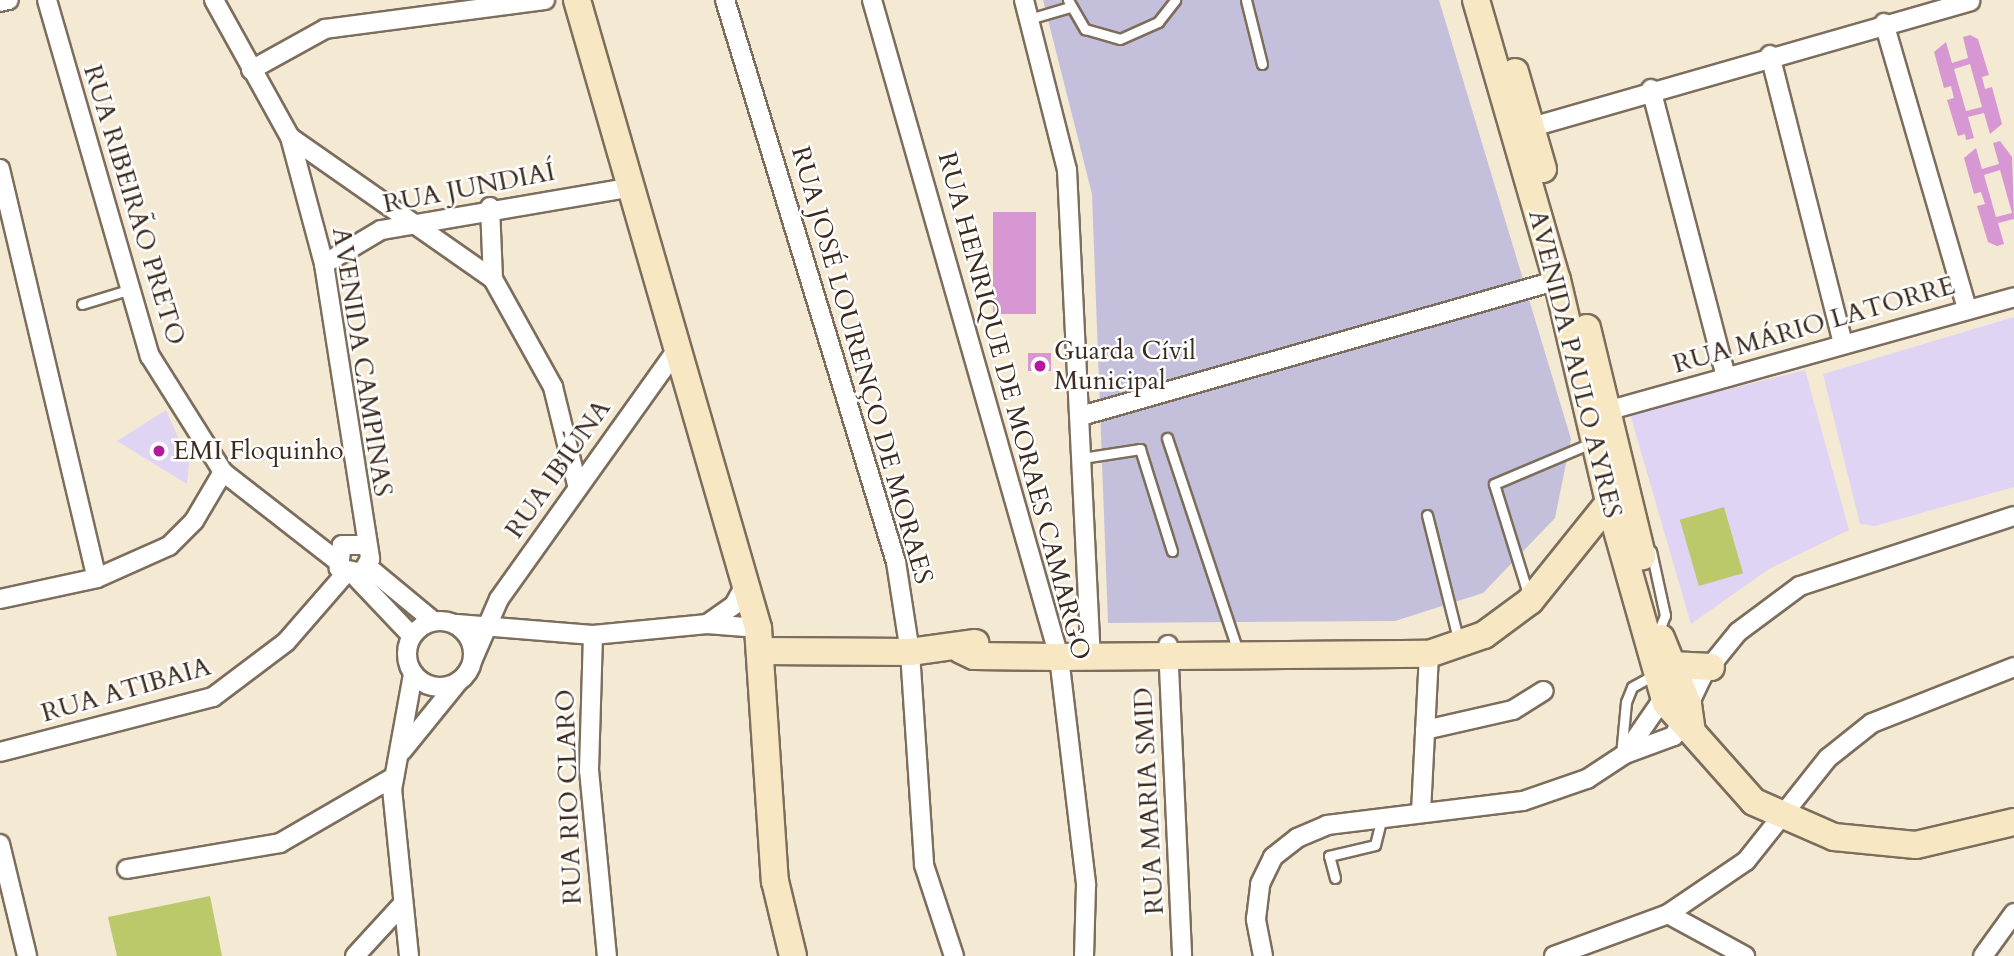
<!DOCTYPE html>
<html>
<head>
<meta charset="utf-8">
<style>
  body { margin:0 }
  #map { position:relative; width:2014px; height:956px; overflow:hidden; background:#f4e9d3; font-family:Cardo,serif }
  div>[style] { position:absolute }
  .built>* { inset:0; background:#e0d4f4 }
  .industrial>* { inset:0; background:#c4c0db }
  .green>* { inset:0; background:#bbc96b; transform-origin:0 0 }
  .building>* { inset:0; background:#d797d3; transform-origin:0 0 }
  .roads { filter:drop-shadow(2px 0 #7c6d5d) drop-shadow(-2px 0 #7c6d5d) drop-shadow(0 2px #7c6d5d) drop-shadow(0 -2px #7c6d5d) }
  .lane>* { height:9px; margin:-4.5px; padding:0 4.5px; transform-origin:4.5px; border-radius:4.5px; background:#fff }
  .street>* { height:18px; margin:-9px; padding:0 9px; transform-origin:9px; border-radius:9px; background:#fff }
  .street>.ring { margin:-9px; padding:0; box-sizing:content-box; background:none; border:18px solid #fff; border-radius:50% }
  .secondary>* { height:26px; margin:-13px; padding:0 13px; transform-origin:13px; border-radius:13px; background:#f7e8c3 }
  .dots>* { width:19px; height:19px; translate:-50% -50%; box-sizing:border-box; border:4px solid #fff; border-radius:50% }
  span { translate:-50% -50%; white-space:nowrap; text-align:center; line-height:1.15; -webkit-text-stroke:5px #fff; paint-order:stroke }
  .street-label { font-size:26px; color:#3b2a1e }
  .poi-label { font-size:26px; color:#3b2a1e }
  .left { translate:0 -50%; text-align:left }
</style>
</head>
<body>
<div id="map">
  <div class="built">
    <i style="clip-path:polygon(2014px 317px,2014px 487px,1875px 526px,1860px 524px,1823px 374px)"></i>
    <i style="clip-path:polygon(1805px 370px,1849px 530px,1769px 569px,1691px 624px,1630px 414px)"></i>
    <i style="clip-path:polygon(166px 410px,189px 462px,187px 484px,117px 441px)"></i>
  </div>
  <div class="industrial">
    <i style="clip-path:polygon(1043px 0,1439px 0,1571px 439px,1555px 518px,1483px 593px,1395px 621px,1108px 623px,1092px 194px)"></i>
  </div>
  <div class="green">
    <i style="left:1724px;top:507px;width:69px;height:46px;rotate:74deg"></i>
    <i style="clip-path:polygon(210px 896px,222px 956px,117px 956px,108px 917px)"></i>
  </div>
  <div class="building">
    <i style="clip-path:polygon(evenodd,1970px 35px,1978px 39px,1989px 75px,1982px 77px,1985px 89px,1992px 87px,2002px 124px,1990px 134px,1984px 113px,1968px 117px,1974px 138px,1966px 140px,1965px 134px,1958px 136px,1947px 100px,1954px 98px,1951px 86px,1944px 88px,1934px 52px,1946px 42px,1952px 63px,1968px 58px,1963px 37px,1970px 35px,1970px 64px,1982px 107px,1966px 111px,1954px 69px,1970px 64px)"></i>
    <i style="clip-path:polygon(evenodd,2000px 141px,2012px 157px,2014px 219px,1998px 223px,2004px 244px,1997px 246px,1988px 242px,1977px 206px,1985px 204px,1981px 192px,1974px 194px,1964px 158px,1976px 148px,1982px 169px,1999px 164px,1993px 143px,2000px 141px,2000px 170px,2012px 213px,1996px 217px,1984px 175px,2000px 170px)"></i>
    <i style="left:993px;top:212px;width:43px;height:102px"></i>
    <i style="left:1051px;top:353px;width:18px;height:23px;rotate:90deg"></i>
  </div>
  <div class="roads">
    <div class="lane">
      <i style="left:1068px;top:0;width:34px;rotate:60deg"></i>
      <i style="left:1085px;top:29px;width:36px;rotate:16deg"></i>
      <i style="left:1120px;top:39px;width:42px;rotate:-24.1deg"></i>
      <i style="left:1158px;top:22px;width:28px;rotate:-52deg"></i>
      <i style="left:1246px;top:0;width:66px;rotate:76deg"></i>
      <i style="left:1029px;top:19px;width:43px;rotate:-16.3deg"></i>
      <i style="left:82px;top:304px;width:48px;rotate:-16.9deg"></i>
      <i style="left:1167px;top:438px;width:225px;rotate:71.6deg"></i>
      <i style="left:1082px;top:458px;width:59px;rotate:-8.8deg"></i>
      <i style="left:1140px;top:449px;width:107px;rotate:72.6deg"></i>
      <i style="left:1427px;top:515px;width:131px;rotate:75.9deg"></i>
      <i style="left:1651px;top:551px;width:66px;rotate:77.7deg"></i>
      <i style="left:1665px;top:615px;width:17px;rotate:111deg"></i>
      <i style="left:1529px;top:597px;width:118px;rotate:-107.2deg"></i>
      <i style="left:1494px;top:484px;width:105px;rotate:-22.9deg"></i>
      <i style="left:1621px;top:755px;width:53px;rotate:-84.6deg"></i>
      <i style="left:1626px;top:702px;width:16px;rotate:-68deg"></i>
      <i style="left:1632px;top:687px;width:25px;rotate:-29deg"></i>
      <i style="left:1335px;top:878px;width:23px;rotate:-105deg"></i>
      <i style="left:1329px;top:856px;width:47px;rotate:-13.4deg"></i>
      <i style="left:1375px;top:845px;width:29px;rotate:-76deg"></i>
    </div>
    <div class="street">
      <i style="left:47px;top:0;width:371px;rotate:73.9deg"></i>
      <i style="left:150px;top:356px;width:137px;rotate:57.8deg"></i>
      <i style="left:223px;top:472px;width:143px;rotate:37.9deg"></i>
      <i style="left:214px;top:0;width:157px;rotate:61deg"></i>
      <i style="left:290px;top:137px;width:131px;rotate:75deg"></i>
      <i style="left:324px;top:264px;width:299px;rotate:81.1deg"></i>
      <i style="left:370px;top:559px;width:16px;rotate:120deg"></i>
      <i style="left:362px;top:573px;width:24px;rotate:-168deg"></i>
      <i style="left:339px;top:568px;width:23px;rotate:-83deg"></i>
      <i style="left:342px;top:545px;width:22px"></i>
      <i style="left:725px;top:0;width:587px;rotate:73.08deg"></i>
      <i style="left:896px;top:562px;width:91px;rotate:81.2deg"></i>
      <i style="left:910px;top:652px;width:213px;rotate:86.2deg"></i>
      <i style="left:924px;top:865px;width:96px;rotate:71.8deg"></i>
      <i style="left:872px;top:0;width:683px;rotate:74.11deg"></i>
      <i style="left:1059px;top:657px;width:230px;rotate:83.2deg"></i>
      <i style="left:1086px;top:885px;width:71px;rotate:91.6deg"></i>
      <i style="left:1024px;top:0;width:175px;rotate:75.8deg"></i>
      <i style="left:1067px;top:170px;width:487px;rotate:87.2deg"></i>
      <i style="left:0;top:2px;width:9px;rotate:-13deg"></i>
      <i style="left:1884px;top:23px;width:298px;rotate:73.8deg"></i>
      <i style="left:1770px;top:55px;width:298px;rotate:75.8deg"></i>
      <i style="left:251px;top:70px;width:85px;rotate:-29deg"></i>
      <i style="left:325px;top:29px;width:222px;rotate:-7.5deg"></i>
      <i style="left:1651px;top:89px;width:298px;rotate:75.4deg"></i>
      <i style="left:1532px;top:127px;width:456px;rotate:-16deg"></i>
      <i style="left:290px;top:137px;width:248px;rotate:35deg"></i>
      <i style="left:493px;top:279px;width:124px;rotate:60.9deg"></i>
      <i style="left:553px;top:387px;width:101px;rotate:76.2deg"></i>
      <i style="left:0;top:169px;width:420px;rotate:76.7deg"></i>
      <i style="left:490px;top:207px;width:72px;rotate:87.6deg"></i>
      <i style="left:324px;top:264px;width:66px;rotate:-30.8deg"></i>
      <i style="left:381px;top:230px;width:255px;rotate:-9.7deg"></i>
      <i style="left:1596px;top:414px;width:434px;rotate:-15.6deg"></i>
      <i style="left:1081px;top:416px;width:495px;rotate:-15.9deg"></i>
      <i style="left:368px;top:567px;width:83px;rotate:39.6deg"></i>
      <i style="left:354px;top:575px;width:83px;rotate:46.5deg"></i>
      <i style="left:0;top:599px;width:99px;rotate:-12.2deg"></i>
      <i style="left:97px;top:578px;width:79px;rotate:-24deg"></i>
      <i style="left:169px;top:546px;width:35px;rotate:-45deg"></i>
      <i style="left:194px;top:521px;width:57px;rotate:-59.4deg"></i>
      <i class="ring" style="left:407px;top:621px;width:48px;height:48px"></i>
      <i style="left:457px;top:624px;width:136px;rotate:4.6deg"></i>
      <i style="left:593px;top:635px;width:115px;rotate:-5.5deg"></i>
      <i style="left:707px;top:624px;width:51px;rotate:4.5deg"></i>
      <i style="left:707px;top:624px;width:33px;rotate:-35deg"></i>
      <i style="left:734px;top:605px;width:25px;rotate:-61deg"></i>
      <i style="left:593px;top:635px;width:135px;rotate:91.7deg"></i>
      <i style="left:589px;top:770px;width:187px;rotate:84.5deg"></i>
      <i style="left:1168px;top:645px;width:311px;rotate:87.4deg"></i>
      <i style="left:473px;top:659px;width:65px;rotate:-66.6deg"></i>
      <i style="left:499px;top:599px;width:308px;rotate:-54.5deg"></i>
      <i style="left:1425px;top:730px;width:90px;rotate:-12.8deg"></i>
      <i style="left:1513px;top:710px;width:36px;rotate:-32deg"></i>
      <i style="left:402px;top:751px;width:89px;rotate:-50.9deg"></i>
      <i style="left:0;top:752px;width:220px;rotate:-14.5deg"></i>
      <i style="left:213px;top:697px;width:91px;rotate:-37deg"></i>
      <i style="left:286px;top:642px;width:91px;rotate:-49deg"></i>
      <i style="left:1625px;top:754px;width:74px;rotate:-55.5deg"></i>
      <i style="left:1421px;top:812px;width:158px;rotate:-87.1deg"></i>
      <i style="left:0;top:844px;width:115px;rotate:76.4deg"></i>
      <i style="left:127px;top:869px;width:155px;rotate:-9.6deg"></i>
      <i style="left:280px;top:843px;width:132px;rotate:-30.1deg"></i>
      <i style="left:1668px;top:914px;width:88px;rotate:28.6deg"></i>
      <i style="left:355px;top:956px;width:68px;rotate:-47.4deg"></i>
      <i style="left:409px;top:956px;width:167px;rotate:-95.8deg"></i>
      <i style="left:392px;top:790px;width:117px;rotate:-79.7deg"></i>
      <i style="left:1263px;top:956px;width:38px;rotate:-101deg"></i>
      <i style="left:1256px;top:919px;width:35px;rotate:-83deg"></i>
      <i style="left:1260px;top:884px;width:30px;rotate:-64deg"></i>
      <i style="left:1273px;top:857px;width:31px;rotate:-38deg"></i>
      <i style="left:1297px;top:838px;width:33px;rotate:-23deg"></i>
      <i style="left:1327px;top:825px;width:197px;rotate:-7deg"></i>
      <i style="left:1523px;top:801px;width:68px;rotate:-19deg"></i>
      <i style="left:1587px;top:779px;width:45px;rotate:-33.3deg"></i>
      <i style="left:1625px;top:754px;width:52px;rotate:-20.2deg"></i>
      <i style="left:1674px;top:736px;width:68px;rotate:-64.6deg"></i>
      <i style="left:1703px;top:675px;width:55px;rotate:-50.9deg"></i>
      <i style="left:1738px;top:632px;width:77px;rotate:-36.6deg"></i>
      <i style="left:1800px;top:586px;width:225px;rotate:-18.1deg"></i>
      <i style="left:1554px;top:956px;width:121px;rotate:-20.2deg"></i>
      <i style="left:1668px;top:914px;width:94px;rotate:-34.2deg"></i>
      <i style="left:1746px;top:861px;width:132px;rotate:-51.5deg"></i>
      <i style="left:1828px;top:758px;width:56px;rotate:-38.5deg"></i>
      <i style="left:1872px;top:723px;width:153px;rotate:-21.5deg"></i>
      <i style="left:1983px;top:956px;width:53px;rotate:-54.2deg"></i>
    </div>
    <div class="secondary">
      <i style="left:577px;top:0;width:654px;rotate:73.92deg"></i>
      <i style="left:758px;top:628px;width:254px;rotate:86.2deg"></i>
      <i style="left:775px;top:881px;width:77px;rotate:76.5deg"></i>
      <i style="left:1476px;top:0;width:291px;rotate:73.9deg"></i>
      <i style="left:1557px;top:280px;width:228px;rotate:76.8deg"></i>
      <i style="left:1609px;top:502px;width:209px;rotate:74.2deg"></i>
      <i style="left:1666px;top:703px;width:132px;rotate:48.4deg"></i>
      <i style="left:1754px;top:802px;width:87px;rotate:23.6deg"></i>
      <i style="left:1834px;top:837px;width:82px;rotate:5.6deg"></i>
      <i style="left:1916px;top:845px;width:101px;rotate:-13.2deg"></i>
      <i style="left:1515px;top:72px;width:101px;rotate:73.9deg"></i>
      <i style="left:1587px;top:328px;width:235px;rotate:76.4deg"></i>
      <i style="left:1661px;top:638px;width:71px;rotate:67.8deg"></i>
      <i style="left:1688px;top:704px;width:28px;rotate:82deg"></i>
      <i style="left:961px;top:650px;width:14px;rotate:25deg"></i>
      <i style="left:974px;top:656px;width:85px;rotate:0.7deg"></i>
      <i style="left:1059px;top:657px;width:370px;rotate:-0.5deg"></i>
      <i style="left:1429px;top:654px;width:58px;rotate:-19.1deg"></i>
      <i style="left:1484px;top:635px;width:57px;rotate:-36.5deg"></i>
      <i style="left:1530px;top:601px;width:137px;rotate:-51.2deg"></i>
      <i style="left:762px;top:651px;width:148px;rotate:0.4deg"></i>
      <i style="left:910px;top:652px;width:66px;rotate:-7.9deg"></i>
      <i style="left:1671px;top:665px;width:40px;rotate:2.9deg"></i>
    </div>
  </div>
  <div class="dots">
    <i style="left:1040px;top:366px;background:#b5179e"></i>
    <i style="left:159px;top:451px;background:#b5179e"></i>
  </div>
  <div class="street-label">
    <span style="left:469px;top:188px;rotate:-11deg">RUA JUNDIAÍ</span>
    <span style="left:134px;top:205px;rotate:73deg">RUA RIBEIRÃO PRETO</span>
    <span style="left:1814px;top:325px;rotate:-16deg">RUA MÁRIO LATORRE</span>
    <span style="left:362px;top:362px;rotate:81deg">AVENIDA CAMPINAS</span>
    <span style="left:1575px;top:364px;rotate:76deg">AVENIDA PAULO AYRES</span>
    <span style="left:862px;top:365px;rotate:74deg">RUA JOSÉ LOURENÇO DE MORAES</span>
    <span style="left:1014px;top:406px;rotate:75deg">RUA HENRIQUE DE MORAES CAMARGO</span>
    <span style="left:558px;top:469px;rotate:-55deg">RUA IBIÚNA</span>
    <span style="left:126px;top:690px;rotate:-16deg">RUA ATIBAIA</span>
    <span style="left:569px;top:797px;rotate:-92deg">RUA RIO CLARO</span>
    <span style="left:1149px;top:801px;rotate:-93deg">RUA MARIA SMID</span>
  </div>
  <div class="poi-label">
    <span class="left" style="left:1054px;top:366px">Guarda Cívil<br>Municipal</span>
    <span class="left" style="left:173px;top:451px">EMI Floquinho</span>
  </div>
</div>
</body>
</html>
